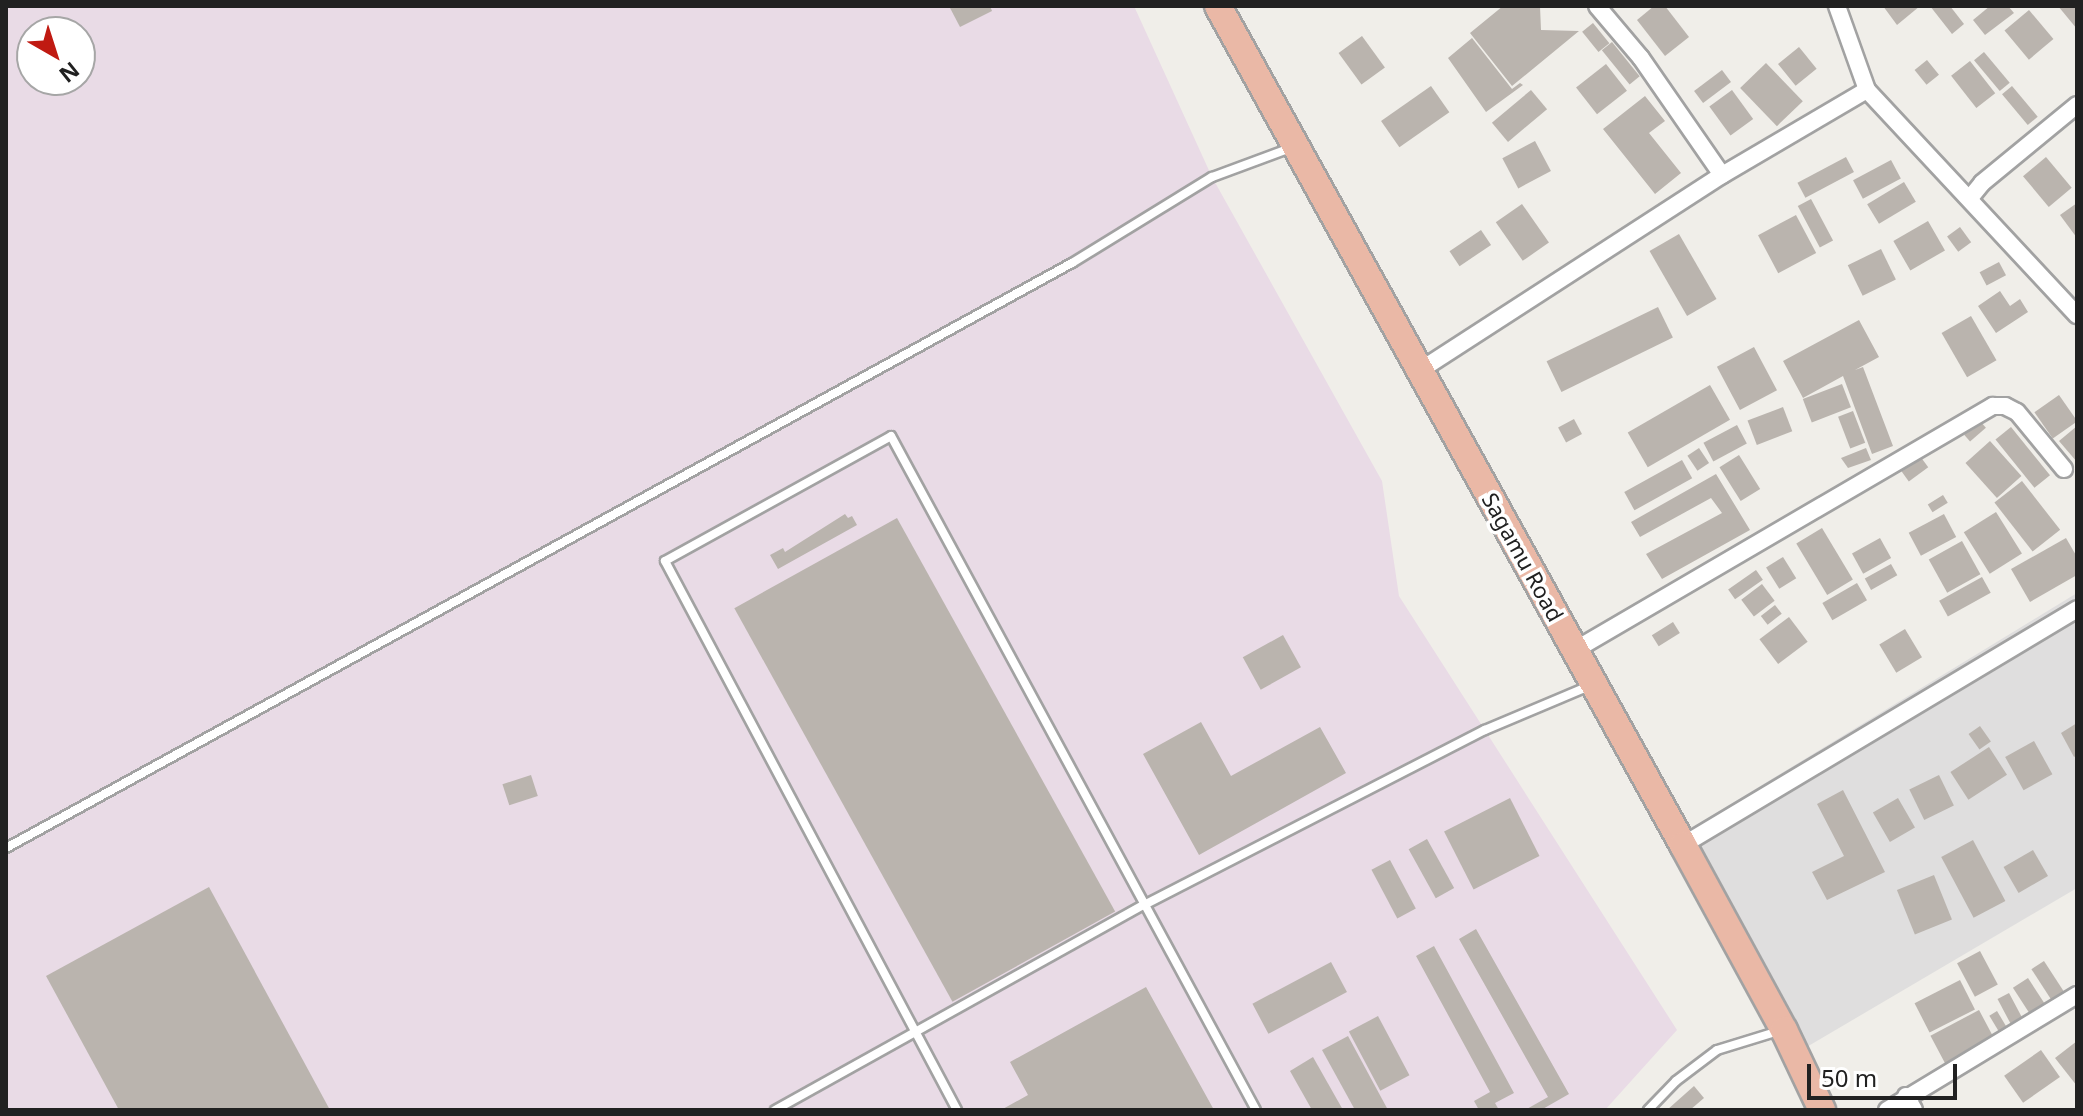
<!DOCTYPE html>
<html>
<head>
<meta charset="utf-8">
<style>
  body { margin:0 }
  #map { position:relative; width:2083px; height:1116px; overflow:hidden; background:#f0eee9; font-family:"Noto Sans",sans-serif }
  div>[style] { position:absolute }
  .residential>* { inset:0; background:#dfdede }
  .industrial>* { inset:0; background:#e9dbe6 }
  .building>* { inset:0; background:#bab4ae; transform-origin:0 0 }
  .roads { filter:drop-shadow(2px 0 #a2a2a2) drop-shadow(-2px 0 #a2a2a2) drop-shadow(0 2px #a2a2a2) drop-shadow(0 -2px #a2a2a2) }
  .service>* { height:8px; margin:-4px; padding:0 4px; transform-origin:4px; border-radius:4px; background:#fff }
  .minor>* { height:16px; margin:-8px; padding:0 8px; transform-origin:8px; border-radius:8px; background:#fff }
  .trunk>* { height:26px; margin:-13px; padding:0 13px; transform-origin:13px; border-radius:13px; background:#eab8a6 }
  span { translate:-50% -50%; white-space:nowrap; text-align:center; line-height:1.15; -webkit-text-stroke:7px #fff; paint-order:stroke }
  .street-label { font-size:22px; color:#212121 }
  .frame { position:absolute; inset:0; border:8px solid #212121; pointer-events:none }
  .north { position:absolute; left:16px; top:16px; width:80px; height:80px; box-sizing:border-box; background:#fff; border:2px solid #a6a6a6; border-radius:50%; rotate:141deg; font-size:22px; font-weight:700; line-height:32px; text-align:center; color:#212121 }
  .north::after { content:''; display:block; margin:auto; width:28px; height:36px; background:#c01a12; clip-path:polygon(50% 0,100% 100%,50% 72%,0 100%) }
  .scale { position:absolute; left:1807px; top:1064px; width:150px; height:36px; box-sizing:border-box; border:4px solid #212121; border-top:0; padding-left:10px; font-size:24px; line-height:28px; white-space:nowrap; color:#212121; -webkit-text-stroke:6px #fff; paint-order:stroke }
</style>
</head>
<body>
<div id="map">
  <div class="residential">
    <i style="clip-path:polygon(2077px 593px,2077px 888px,1805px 1048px,1690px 829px)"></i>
  </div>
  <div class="industrial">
    <i style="clip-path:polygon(evenodd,6px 6px,1134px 6px,1212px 177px,1382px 481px,1399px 596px,1677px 1030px,1605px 1110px,6px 1110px,6px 6px,32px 32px,80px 32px,80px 80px,32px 80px,32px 32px)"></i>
  </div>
  <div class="building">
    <i style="clip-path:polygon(949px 6px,990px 6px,992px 11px,960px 27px)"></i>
    <i style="clip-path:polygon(1503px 6px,1540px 6px,1541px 30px,1579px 31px,1512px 86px,1470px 33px)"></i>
    <i style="clip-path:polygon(1654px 6px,1665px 6px,1689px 37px,1665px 56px,1637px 20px)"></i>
    <i style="clip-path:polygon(1883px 6px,1920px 6px,1897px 25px)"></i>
    <i style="clip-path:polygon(1930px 6px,1950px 6px,1964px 24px,1952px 34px)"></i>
    <i style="clip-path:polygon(1990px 6px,2008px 6px,2014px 13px,1985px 35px,1973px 20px)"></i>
    <i style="clip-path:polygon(2058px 6px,2077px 6px,2077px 29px)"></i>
    <i style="left:2029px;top:10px;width:38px;height:32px;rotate:50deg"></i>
    <i style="left:1593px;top:23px;width:26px;height:14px;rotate:51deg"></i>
    <i style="left:1362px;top:36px;width:39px;height:29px;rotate:54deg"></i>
    <i style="clip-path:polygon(1472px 38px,1512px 89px,1520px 83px,1523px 85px,1486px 112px,1448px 58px)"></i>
    <i style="left:1612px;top:42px;width:44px;height:13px;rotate:51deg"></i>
    <i style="left:1799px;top:47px;width:28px;height:27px;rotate:51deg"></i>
    <i style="left:1984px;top:52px;width:40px;height:13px;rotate:50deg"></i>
    <i style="left:1927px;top:60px;width:19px;height:16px;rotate:51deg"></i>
    <i style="left:1970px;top:61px;width:41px;height:24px;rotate:52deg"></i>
    <i style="left:1766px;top:63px;width:53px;height:36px;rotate:46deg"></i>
    <i style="left:1606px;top:64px;width:34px;height:38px;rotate:52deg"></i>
    <i style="left:1722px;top:70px;width:15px;height:35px;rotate:53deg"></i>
    <i style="left:1431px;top:86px;width:32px;height:61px;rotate:55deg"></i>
    <i style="left:2012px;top:86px;width:40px;height:13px;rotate:50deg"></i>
    <i style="left:1531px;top:90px;width:25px;height:51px;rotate:50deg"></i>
    <i style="left:1732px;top:90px;width:36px;height:28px;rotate:54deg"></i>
    <i style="clip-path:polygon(1645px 96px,1665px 121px,1649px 133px,1681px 173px,1655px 194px,1603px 129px)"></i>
    <i style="left:1535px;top:141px;width:34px;height:37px;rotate:62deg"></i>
    <i style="left:1846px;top:157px;width:17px;height:55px;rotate:62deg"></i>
    <i style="left:2046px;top:157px;width:40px;height:30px;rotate:50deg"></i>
    <i style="left:1891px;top:160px;width:21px;height:43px;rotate:62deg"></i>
    <i style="left:1904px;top:182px;width:23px;height:43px;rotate:59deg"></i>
    <i style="left:1811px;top:199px;width:47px;height:15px;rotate:62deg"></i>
    <i style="clip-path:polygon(2077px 203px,2077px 238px,2060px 215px)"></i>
    <i style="left:1522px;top:204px;width:47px;height:32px;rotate:55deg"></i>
    <i style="left:1796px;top:215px;width:43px;height:43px;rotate:62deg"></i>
    <i style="left:1928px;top:221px;width:34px;height:40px;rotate:60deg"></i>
    <i style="left:1960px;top:227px;width:19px;height:16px;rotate:54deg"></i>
    <i style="left:1481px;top:230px;width:18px;height:38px;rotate:56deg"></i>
    <i style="left:1679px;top:234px;width:75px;height:34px;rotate:60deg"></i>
    <i style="left:1881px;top:249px;width:34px;height:37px;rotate:64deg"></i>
    <i style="left:1999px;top:262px;width:15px;height:22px;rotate:62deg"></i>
    <i style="clip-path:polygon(2000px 291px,2010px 306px,2020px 299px,2028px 312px,1996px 333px,1978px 306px)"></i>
    <i style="left:1658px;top:307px;width:34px;height:124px;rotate:64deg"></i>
    <i style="left:1971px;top:316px;width:51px;height:34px;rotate:60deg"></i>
    <i style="clip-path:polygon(1859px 320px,1879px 357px,1855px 370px,1863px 367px,1893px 446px,1872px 454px,1843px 376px,1803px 398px,1783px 361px)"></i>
    <i style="left:1754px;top:347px;width:49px;height:42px;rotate:62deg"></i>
    <i style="left:1842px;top:384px;width:25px;height:42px;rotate:69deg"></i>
    <i style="left:1710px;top:385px;width:40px;height:95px;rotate:60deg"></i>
    <i style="left:2059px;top:395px;width:32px;height:30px;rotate:55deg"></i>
    <i style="left:1783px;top:407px;width:26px;height:38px;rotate:69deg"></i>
    <i style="left:1853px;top:411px;width:34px;height:16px;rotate:69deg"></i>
    <i style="left:1574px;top:419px;width:17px;height:18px;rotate:62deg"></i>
    <i style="left:1980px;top:421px;width:9px;height:21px;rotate:49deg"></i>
    <i style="left:1737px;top:425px;width:21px;height:38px;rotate:62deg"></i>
    <i style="clip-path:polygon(2077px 426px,2077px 462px,2059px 441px)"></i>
    <i style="left:2011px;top:427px;width:62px;height:20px;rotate:51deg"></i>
    <i style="left:1990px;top:441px;width:47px;height:33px;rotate:48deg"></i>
    <i style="left:1699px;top:448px;width:18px;height:14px;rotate:56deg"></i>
    <i style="clip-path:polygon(1866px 448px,1871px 460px,1848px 468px,1841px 458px)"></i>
    <i style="left:1739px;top:455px;width:40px;height:23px;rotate:58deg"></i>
    <i style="left:1920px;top:456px;width:14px;height:24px;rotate:54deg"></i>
    <i style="left:1682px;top:460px;width:21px;height:66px;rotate:61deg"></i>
    <i style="clip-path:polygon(1716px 474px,1750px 530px,1662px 579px,1646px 554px,1722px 513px,1711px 498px,1640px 537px,1631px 522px)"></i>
    <i style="left:2022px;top:481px;width:62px;height:35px;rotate:52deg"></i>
    <i style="left:1943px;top:495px;width:9px;height:18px;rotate:58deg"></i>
    <i style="left:1996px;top:512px;width:49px;height:38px;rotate:58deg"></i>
    <i style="clip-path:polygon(845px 514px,848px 518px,852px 516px,857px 525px,778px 569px,770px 555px,783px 548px,785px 552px)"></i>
    <i style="left:1944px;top:514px;width:26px;height:40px;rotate:62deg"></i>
    <i style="left:897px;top:518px;width:450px;height:186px;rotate:61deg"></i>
    <i style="left:1822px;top:528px;width:60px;height:30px;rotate:59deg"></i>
    <i style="left:1880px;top:538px;width:23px;height:32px;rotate:61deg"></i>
    <i style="clip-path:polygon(2066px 538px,2077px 557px,2077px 575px,2030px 602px,2011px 569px)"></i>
    <i style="left:1962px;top:541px;width:38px;height:38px;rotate:61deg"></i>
    <i style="left:1783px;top:557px;width:25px;height:20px;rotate:58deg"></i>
    <i style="left:1891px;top:564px;width:13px;height:30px;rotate:61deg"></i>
    <i style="left:1756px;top:570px;width:12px;height:34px;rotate:55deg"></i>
    <i style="left:1982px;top:577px;width:18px;height:49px;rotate:61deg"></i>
    <i style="left:1857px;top:583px;width:20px;height:40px;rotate:60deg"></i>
    <i style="left:1762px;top:584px;width:21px;height:26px;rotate:53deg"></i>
    <i style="left:1775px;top:605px;width:11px;height:18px;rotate:52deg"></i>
    <i style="left:1789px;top:617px;width:31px;height:37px;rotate:53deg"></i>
    <i style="left:1673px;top:622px;width:13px;height:25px;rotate:58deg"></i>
    <i style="left:1905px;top:629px;width:33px;height:30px;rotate:59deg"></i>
    <i style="left:1283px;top:635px;width:37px;height:46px;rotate:61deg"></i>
    <i style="clip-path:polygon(1201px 722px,1231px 776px,1320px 727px,1346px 773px,1199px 855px,1143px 754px)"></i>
    <i style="clip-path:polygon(2077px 723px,2077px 755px,2074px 757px,2061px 733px)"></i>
    <i style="left:1980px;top:726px;width:19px;height:14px;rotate:55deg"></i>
    <i style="left:2034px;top:741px;width:38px;height:33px;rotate:61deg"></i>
    <i style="left:1989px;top:747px;width:33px;height:46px;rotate:57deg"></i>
    <i style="left:531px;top:775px;width:22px;height:30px;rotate:72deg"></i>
    <i style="left:1939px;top:775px;width:34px;height:33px;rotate:64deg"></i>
    <i style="clip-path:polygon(1843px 790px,1885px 872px,1827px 900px,1812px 872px,1844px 856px,1817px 804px)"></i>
    <i style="left:1510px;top:798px;width:65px;height:74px;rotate:63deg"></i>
    <i style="left:1898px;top:798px;width:34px;height:29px;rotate:60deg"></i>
    <i style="left:1427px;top:839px;width:56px;height:21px;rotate:61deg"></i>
    <i style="left:1973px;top:840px;width:69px;height:36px;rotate:62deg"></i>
    <i style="left:2033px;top:850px;width:30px;height:34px;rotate:60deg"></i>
    <i style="left:1390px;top:860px;width:55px;height:21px;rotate:62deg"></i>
    <i style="left:1934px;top:875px;width:48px;height:40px;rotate:68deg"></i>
    <i style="clip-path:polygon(209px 887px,330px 1110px,119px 1110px,46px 976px)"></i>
    <i style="clip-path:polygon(1476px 929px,1569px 1094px,1541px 1110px,1525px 1110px,1548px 1097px,1459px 939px)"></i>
    <i style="clip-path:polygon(1434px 946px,1514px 1093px,1495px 1103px,1499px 1110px,1479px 1110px,1474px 1101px,1490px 1092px,1416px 956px)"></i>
    <i style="left:1980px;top:951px;width:38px;height:26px;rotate:62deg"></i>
    <i style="left:2044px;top:961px;width:40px;height:15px;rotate:57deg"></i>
    <i style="left:1331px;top:962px;width:34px;height:89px;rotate:62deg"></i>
    <i style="left:2028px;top:978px;width:37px;height:18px;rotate:57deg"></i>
    <i style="left:1960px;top:980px;width:33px;height:51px;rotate:63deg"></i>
    <i style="clip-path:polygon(1146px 987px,1214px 1110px,1001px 1110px,1028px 1095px,1010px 1062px)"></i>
    <i style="left:2009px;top:993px;width:32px;height:13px;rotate:62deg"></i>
    <i style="left:1979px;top:1010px;width:32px;height:55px;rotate:62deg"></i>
    <i style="left:1997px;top:1011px;width:27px;height:9px;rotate:59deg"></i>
    <i style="left:1378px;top:1016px;width:67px;height:33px;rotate:62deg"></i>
    <i style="clip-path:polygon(1348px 1036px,1388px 1110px,1355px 1110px,1322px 1050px)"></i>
    <i style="clip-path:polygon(2077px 1041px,2077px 1086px,2055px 1058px)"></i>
    <i style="left:2041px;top:1050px;width:33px;height:45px;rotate:55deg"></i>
    <i style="clip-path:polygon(1313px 1057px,1343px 1110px,1312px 1110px,1290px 1071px)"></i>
    <i style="clip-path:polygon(1694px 1086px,1704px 1098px,1690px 1110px,1667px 1110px)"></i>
  </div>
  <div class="roads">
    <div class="service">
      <i style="left:6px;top:848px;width:1216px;rotate:-28.76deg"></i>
      <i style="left:1072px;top:263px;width:164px;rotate:-31.6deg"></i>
      <i style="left:1212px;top:177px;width:84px;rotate:-20.2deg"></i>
      <i style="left:775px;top:1110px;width:422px;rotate:-29.1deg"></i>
      <i style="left:1144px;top:905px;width:383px;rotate:-27.2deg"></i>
      <i style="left:1485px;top:730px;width:113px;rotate:-22.9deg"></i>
      <i style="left:957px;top:1110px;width:622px;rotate:-118.01deg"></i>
      <i style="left:665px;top:561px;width:258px;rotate:-28.9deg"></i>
      <i style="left:891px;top:436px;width:766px;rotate:61.56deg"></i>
      <i style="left:1648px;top:1110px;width:40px;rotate:-46deg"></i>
      <i style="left:1676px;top:1081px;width:51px;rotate:-37.1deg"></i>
      <i style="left:1717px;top:1050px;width:68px;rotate:-17.1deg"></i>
    </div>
    <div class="minor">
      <i style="left:1597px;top:6px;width:68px;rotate:49.8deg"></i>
      <i style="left:1641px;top:58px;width:142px;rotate:55.3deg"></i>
      <i style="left:1837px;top:6px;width:89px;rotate:70.3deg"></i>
      <i style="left:1867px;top:90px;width:308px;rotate:47deg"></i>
      <i style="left:1970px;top:198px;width:19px;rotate:-51deg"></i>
      <i style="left:1982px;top:183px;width:123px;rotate:-39.4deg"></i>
      <i style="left:1419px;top:371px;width:361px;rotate:-32.9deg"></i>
      <i style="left:1722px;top:175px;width:168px;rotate:-30.4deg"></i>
      <i style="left:1575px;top:650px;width:484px;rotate:-30.3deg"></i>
      <i style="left:1993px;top:406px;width:12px"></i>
      <i style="left:2005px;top:406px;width:13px;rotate:27deg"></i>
      <i style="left:2017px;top:412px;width:74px;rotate:50.5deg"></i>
      <i style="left:1683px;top:845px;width:459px;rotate:-30.9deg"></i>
      <i style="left:1906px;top:1096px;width:16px;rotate:60deg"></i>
      <i style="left:1887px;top:1110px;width:222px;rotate:-31.2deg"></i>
    </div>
    <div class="trunk">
      <i style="left:1218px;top:6px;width:959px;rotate:61deg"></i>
      <i style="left:1683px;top:845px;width:211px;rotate:61.4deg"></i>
      <i style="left:1784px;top:1030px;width:89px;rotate:64.6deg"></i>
    </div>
  </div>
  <div class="street-label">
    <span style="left:1523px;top:557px;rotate:61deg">Sagamu Road</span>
  </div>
  <div class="frame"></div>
  <div class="north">N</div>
  <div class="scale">50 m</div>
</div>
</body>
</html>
